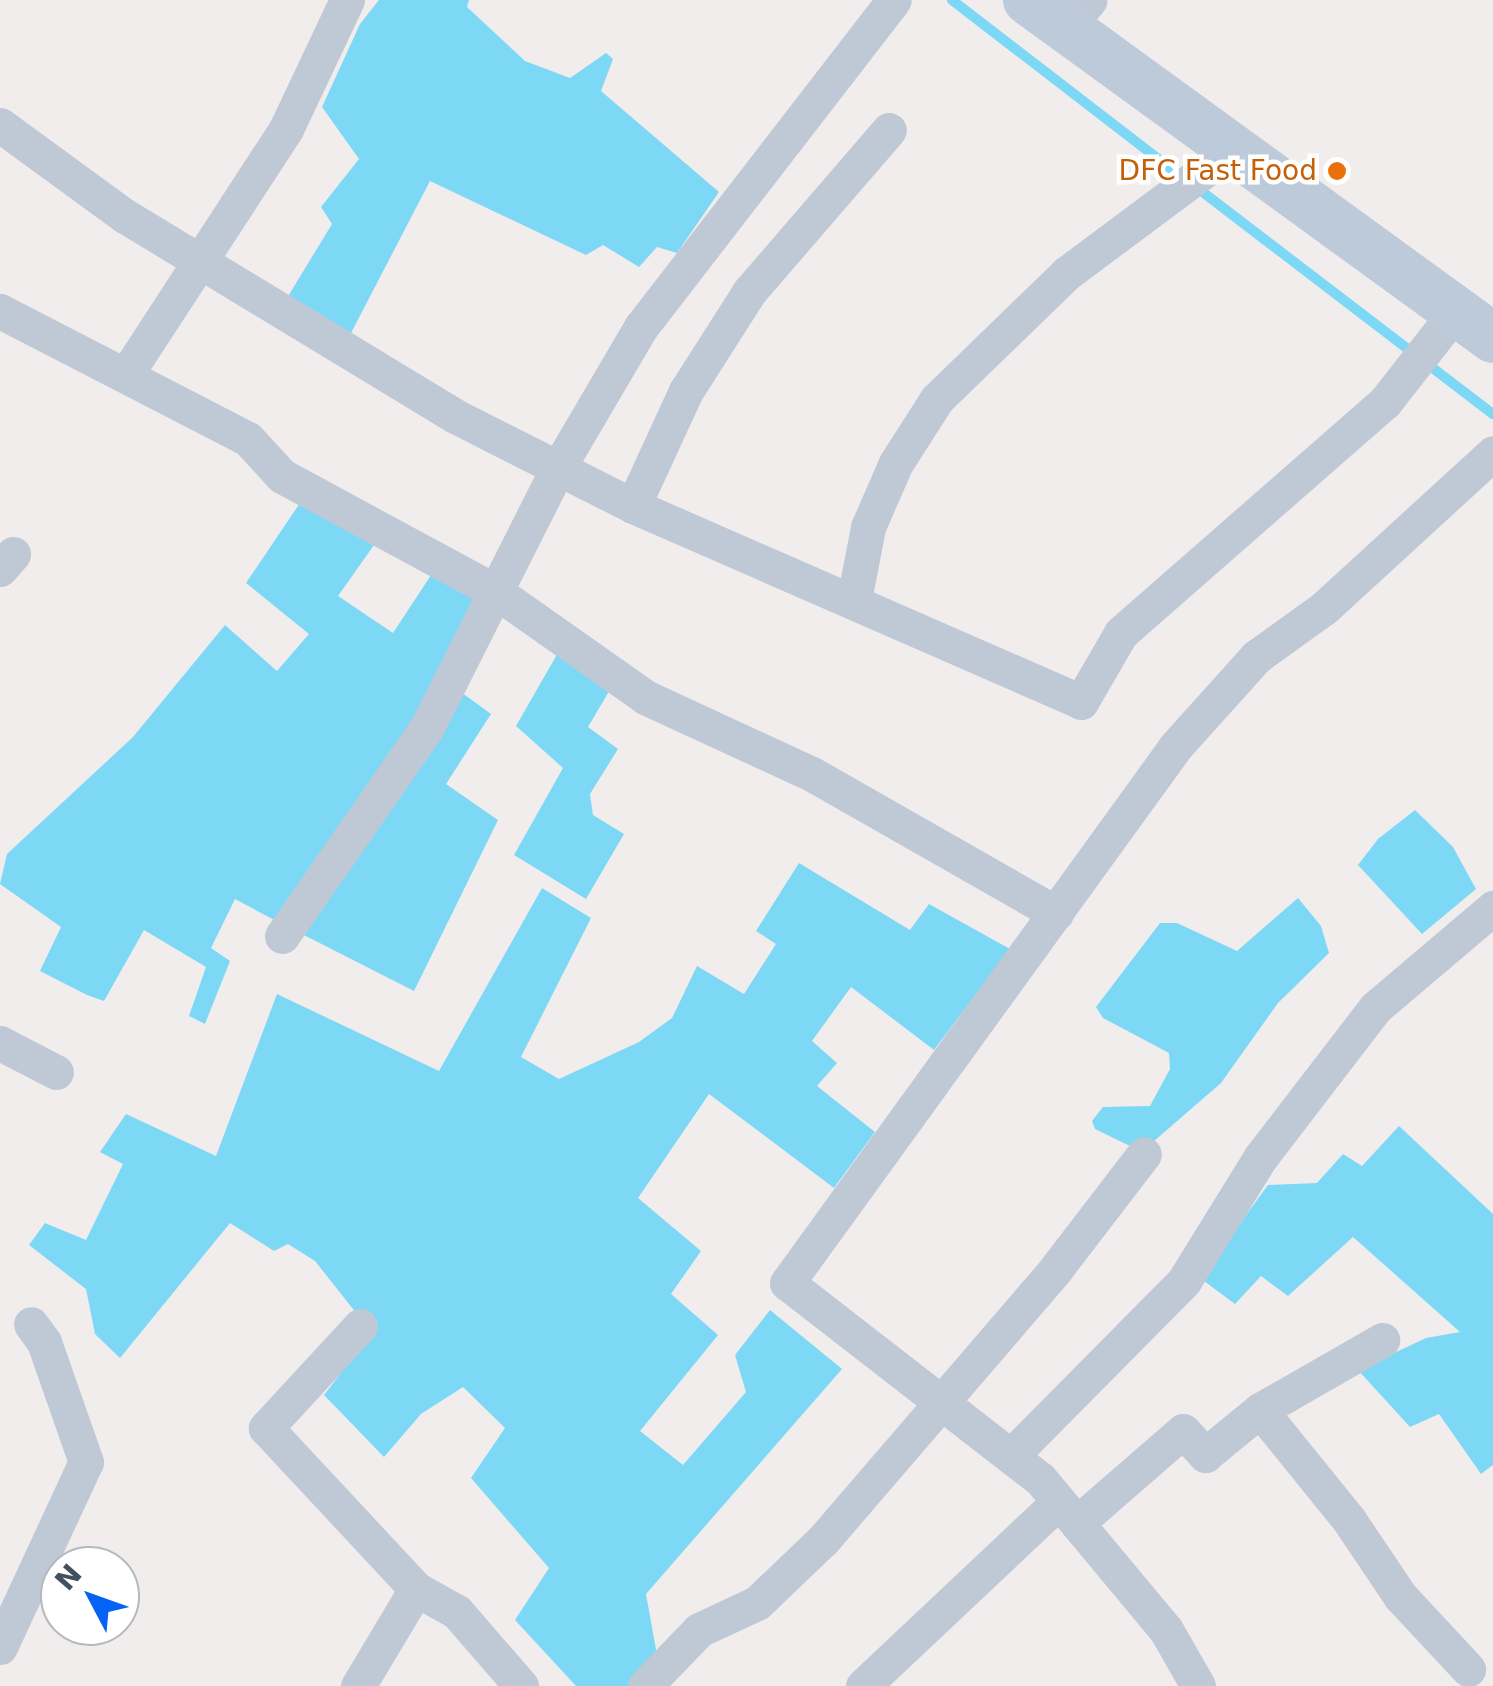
<!DOCTYPE html>
<html>
<head>
<meta charset="utf-8">
<style>
  body { margin:0 }
  #map { position:relative; width:1493px; height:1686px; overflow:hidden; background:#f1eded; font-family:"DejaVu Sans",sans-serif }
  div>[style] { position:absolute }
  .water>* { inset:0; background:#7dd8f6 }
  .stream>* { height:10px; margin:-5px; padding:0 5px; transform-origin:5px; border-radius:5px; background:#7dd8f6 }
  .minor>* { height:35px; margin:-17.5px; padding:0 17.5px; transform-origin:17.5px; border-radius:17.5px; background:#bfc9d5 }
  .secondary>* { height:50px; margin:-25px; padding:0 25px; transform-origin:25px; border-radius:25px; background:#bdcad9 }
  .dots>* { width:28px; height:28px; translate:-50% -50%; box-sizing:border-box; border:5px solid #fff; border-radius:50% }
  span { translate:-50% -50%; white-space:nowrap; text-align:center; line-height:1.15; -webkit-text-stroke:9px #fff; paint-order:stroke }
  .food-label { font-size:28px; color:#c56008 }
  .right { translate:-100% -50%; text-align:right }
  .north { position:absolute; left:40px; top:1546px; width:100px; height:100px; box-sizing:border-box; background:#fff; border:2px solid #b4b9be; border-radius:50%; rotate:311deg; font-size:28px; font-weight:700; line-height:40px; text-align:center; color:#43505d }
  .north::after { content:''; display:block; margin:auto; width:35px; height:45px; background:#0462f4; clip-path:polygon(50% 0,100% 100%,50% 72%,0 100%) }
</style>
</head>
<body>
<div id="map">
  <div class="water">
    <i style="clip-path:polygon(379px 0,469px 0,467px 7px,525px 61px,570px 78px,606px 53px,613px 59px,601px 91px,719px 192px,677px 253px,657px 247px,639px 267px,603px 245px,586px 255px,430px 181px,351px 333px,287px 298px,332px 224px,321px 207px,359px 159px,322px 107px,360px 24px)"></i>
    <i style="clip-path:polygon(302px 500px,379px 538px,338px 596px,393px 633px,435px 569px,484px 593px,426px 708px,278px 922px,235px 899px,211px 948px,230px 961px,205px 1024px,189px 1016px,206px 967px,144px 930px,104px 1001px,87px 995px,40px 971px,61px 927px,0 884px,7px 854px,133px 737px,225px 625px,277px 671px,309px 634px,246px 583px)"></i>
    <i style="clip-path:polygon(559px 651px,611px 688px,588px 727px,618px 749px,590px 794px,593px 815px,624px 834px,586px 899px,514px 855px,563px 768px,516px 726px)"></i>
    <i style="clip-path:polygon(454px 687px,491px 714px,446px 784px,498px 820px,414px 991px,296px 931px)"></i>
    <i style="clip-path:polygon(1415px 810px,1453px 847px,1476px 889px,1422px 934px,1358px 865px,1378px 839px)"></i>
    <i style="clip-path:polygon(799px 863px,910px 930px,929px 904px,1010px 949px,934px 1050px,851px 987px,812px 1041px,837px 1063px,817px 1086px,875px 1132px,834px 1188px,709px 1094px,638px 1198px,701px 1251px,671px 1294px,718px 1335px,640px 1431px,683px 1465px,746px 1392px,735px 1355px,770px 1310px,842px 1369px,646px 1594px,657px 1655px,628px 1686px,576px 1686px,515px 1620px,549px 1568px,471px 1478px,505px 1428px,463px 1387px,421px 1414px,384px 1457px,324px 1395px,372px 1333px,315px 1261px,288px 1244px,274px 1251px,230px 1223px,120px 1358px,95px 1334px,86px 1289px,29px 1245px,45px 1223px,86px 1240px,123px 1164px,100px 1152px,126px 1114px,216px 1156px,277px 994px,439px 1071px,542px 888px,591px 918px,521px 1057px,559px 1079px,639px 1042px,672px 1018px,697px 966px,744px 994px,776px 944px,756px 931px)"></i>
    <i style="clip-path:polygon(1298px 898px,1321px 926px,1329px 953px,1278px 1003px,1221px 1083px,1153px 1142px,1132px 1147px,1095px 1129px,1092px 1121px,1103px 1107px,1150px 1106px,1170px 1069px,1169px 1053px,1103px 1018px,1096px 1007px,1160px 923px,1177px 923px,1237px 951px)"></i>
    <i style="clip-path:polygon(1399px 1126px,1493px 1214px,1493px 1465px,1481px 1474px,1439px 1414px,1410px 1427px,1358px 1370px,1426px 1338px,1460px 1332px,1353px 1237px,1288px 1296px,1261px 1276px,1235px 1304px,1200px 1278px,1268px 1185px,1317px 1183px,1343px 1154px,1362px 1166px)"></i>
  </div>
  <div class="stream">
    <i style="left:952px;top:0;width:290px;rotate:37.6deg"></i>
    <i style="left:1196px;top:187px;width:374px;rotate:37.4deg"></i>
  </div>
  <div class="minor">
    <i style="left:1067px;top:27px;width:35px;rotate:-50deg"></i>
    <i style="left:0;top:125px;width:155px;rotate:36.1deg"></i>
    <i style="left:125px;top:216px;width:386px;rotate:31.2deg"></i>
    <i style="left:455px;top:416px;width:199px;rotate:26.8deg"></i>
    <i style="left:633px;top:506px;width:489px;rotate:23.6deg"></i>
    <i style="left:1081px;top:702px;width:80px;rotate:-59.9deg"></i>
    <i style="left:1121px;top:633px;width:351px;rotate:-41.2deg"></i>
    <i style="left:1385px;top:402px;width:117px;rotate:-52deg"></i>
    <i style="left:0;top:311px;width:279px;rotate:27.3deg"></i>
    <i style="left:248px;top:439px;width:50px;rotate:47.4deg"></i>
    <i style="left:282px;top:476px;width:242px;rotate:28.4deg"></i>
    <i style="left:495px;top:591px;width:184px;rotate:35.2deg"></i>
    <i style="left:645px;top:697px;width:184px;rotate:24.8deg"></i>
    <i style="left:812px;top:774px;width:281px;rotate:29.7deg"></i>
    <i style="left:127px;top:373px;width:291px;rotate:-56.9deg"></i>
    <i style="left:286px;top:129px;width:143px;rotate:-64.7deg"></i>
    <i style="left:633px;top:506px;width:127px;rotate:-65.3deg"></i>
    <i style="left:686px;top:391px;width:117px;rotate:-57.5deg"></i>
    <i style="left:749px;top:292px;width:214px;rotate:-49.2deg"></i>
    <i style="left:0;top:569px;width:20px;rotate:-49deg"></i>
    <i style="left:854px;top:600px;width:74px;rotate:-79.1deg"></i>
    <i style="left:868px;top:527px;width:70px;rotate:-66.4deg"></i>
    <i style="left:896px;top:463px;width:76px;rotate:-57.4deg"></i>
    <i style="left:937px;top:399px;width:181px;rotate:-44.1deg"></i>
    <i style="left:1067px;top:273px;width:211px;rotate:-36.7deg"></i>
    <i style="left:282px;top:936px;width:252px;rotate:-55.2deg"></i>
    <i style="left:426px;top:729px;width:290px;rotate:-63.2deg"></i>
    <i style="left:557px;top:470px;width:166px;rotate:-59.6deg"></i>
    <i style="left:641px;top:327px;width:413px;rotate:-52.3deg"></i>
    <i style="left:0;top:1043px;width:63px;rotate:27.4deg"></i>
    <i style="left:360px;top:1326px;width:139px;rotate:132.7deg"></i>
    <i style="left:266px;top:1428px;width:220px;rotate:47deg"></i>
    <i style="left:416px;top:1589px;width:47px;rotate:29.3deg"></i>
    <i style="left:457px;top:1612px;width:98px;rotate:49.1deg"></i>
    <i style="left:1260px;top:1410px;width:141px;rotate:51deg"></i>
    <i style="left:1349px;top:1520px;width:92px;rotate:56.1deg"></i>
    <i style="left:1400px;top:1596px;width:100px;rotate:47deg"></i>
    <i style="left:1012px;top:1455px;width:245px;rotate:-45.3deg"></i>
    <i style="left:1184px;top:1281px;width:145px;rotate:-58.3deg"></i>
    <i style="left:1260px;top:1158px;width:189px;rotate:-52.5deg"></i>
    <i style="left:1375px;top:1008px;width:155px;rotate:-40.3deg"></i>
    <i style="left:1077px;top:1523px;width:140px;rotate:-41deg"></i>
    <i style="left:1183px;top:1431px;width:33px;rotate:47deg"></i>
    <i style="left:1205px;top:1455px;width:71px;rotate:-39.3deg"></i>
    <i style="left:1260px;top:1410px;width:141px;rotate:-29.8deg"></i>
    <i style="left:0;top:1647px;width:204px;rotate:-65.1deg"></i>
    <i style="left:86px;top:1462px;width:127px;rotate:-109.3deg"></i>
    <i style="left:44px;top:1342px;width:22px;rotate:-126deg"></i>
    <i style="left:358px;top:1686px;width:113px;rotate:-59.1deg"></i>
    <i style="left:645px;top:1686px;width:78px;rotate:-46deg"></i>
    <i style="left:699px;top:1630px;width:64px;rotate:-25deg"></i>
    <i style="left:757px;top:1603px;width:91px;rotate:-43.7deg"></i>
    <i style="left:823px;top:1540px;width:356px;rotate:-49.3deg"></i>
    <i style="left:1055px;top:1270px;width:146px;rotate:-52.5deg"></i>
    <i style="left:863px;top:1686px;width:268px;rotate:-43.3deg"></i>
    <i style="left:1198px;top:1686px;width:64px;rotate:-119.7deg"></i>
    <i style="left:1166px;top:1630px;width:197px;rotate:-129.8deg"></i>
    <i style="left:1040px;top:1479px;width:320px;rotate:-142.2deg"></i>
    <i style="left:787px;top:1283px;width:663px;rotate:-54.08deg"></i>
    <i style="left:1176px;top:746px;width:120px;rotate:-48deg"></i>
    <i style="left:1256px;top:657px;width:84px;rotate:-35.8deg"></i>
    <i style="left:1324px;top:608px;width:229px;rotate:-42.5deg"></i>
  </div>
  <div class="secondary">
    <i style="left:1028px;top:0;width:575px;rotate:36.01deg"></i>
  </div>
  <div class="dots">
    <i style="left:1337px;top:171px;background:#e8710a"></i>
  </div>
  <div class="food-label">
    <span class="right" style="left:1317px;top:171px">DFC Fast Food</span>
  </div>
  <div class="north">N</div>
</div>
</body>
</html>
